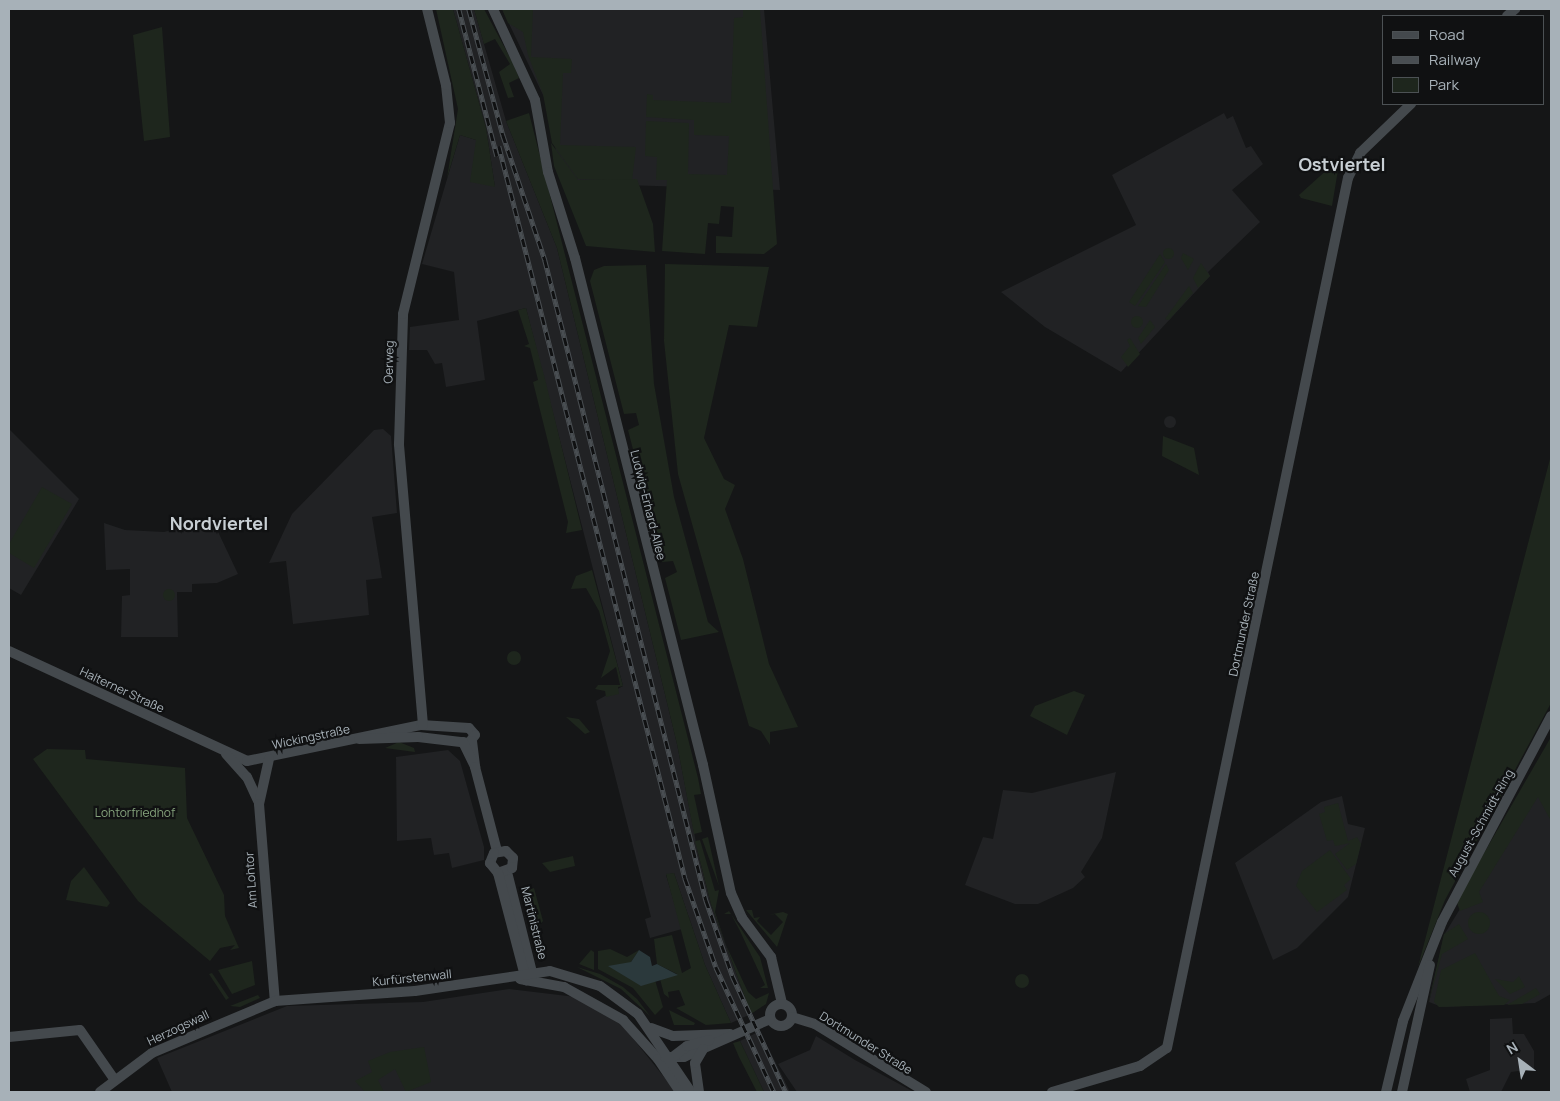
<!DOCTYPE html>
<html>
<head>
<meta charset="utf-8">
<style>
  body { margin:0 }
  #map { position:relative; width:1560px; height:1101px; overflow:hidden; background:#151617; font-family:Manrope,sans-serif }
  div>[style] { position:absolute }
  .built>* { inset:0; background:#212224 }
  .round { border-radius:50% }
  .green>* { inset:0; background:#1e261d }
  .water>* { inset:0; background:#2b393c }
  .secondary>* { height:10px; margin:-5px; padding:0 5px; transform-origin:5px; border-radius:5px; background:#44494d }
  .secondary>.ring { margin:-5px; padding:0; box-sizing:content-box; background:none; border:10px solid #44494d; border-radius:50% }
  .rail>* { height:4.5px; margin-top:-2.25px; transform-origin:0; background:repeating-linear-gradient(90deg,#101112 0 8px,#494e52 0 16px); box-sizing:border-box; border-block:1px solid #494e52 }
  span { translate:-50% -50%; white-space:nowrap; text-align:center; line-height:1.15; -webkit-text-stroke:4.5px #101112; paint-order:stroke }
  .street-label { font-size:12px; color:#a7b1b8 }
  .park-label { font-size:12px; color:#86a47d }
  .district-label { font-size:18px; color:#c8cfd4; font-weight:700 }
  .frame { position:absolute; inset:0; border:10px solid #a7b1b8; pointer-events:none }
  .legend { position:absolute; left:1382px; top:15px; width:162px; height:90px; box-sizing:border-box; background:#101112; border:1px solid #4c5154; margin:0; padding:6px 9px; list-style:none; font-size:15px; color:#a7b1b8 }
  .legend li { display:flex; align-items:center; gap:10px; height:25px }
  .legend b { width:25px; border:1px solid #4c5154 }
  .north { position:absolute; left:1495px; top:1036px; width:50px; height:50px; -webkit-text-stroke:4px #101112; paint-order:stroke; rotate:329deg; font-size:14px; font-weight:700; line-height:20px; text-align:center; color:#a7b1b8 }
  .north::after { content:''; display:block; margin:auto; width:18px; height:22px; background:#a7b1b8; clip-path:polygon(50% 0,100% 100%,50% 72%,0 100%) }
</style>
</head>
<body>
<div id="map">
  <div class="built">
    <i style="clip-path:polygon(453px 9px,474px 9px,506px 121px,557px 248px,677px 744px,698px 853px,711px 904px,751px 1014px,731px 1023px,705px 965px,674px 873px,666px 875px,682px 929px,650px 938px,645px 919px,651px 917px,596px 701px,623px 686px,526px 308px,477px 321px,485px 380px,446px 387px,442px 363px,435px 364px,427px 350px,409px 350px,410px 327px,459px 320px,454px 272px,422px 264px,460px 135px,476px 140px,495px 187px,486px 128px)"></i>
    <i style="clip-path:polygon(502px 9px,764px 9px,780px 190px,563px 183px,544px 97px)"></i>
    <i style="clip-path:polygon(1224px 113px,1227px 119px,1233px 116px,1246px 148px,1251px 146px,1263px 164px,1232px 190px,1260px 222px,1208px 272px,1210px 276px,1121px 372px,1045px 327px,1001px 292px,1136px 225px,1112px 175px)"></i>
    <i class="round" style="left:1164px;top:416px;width:12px;height:12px"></i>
    <i style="clip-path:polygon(9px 429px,79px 499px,21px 595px,9px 588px)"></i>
    <i style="clip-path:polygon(383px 429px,391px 436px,397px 513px,372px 517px,382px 578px,366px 580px,369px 615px,293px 624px,286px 561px,269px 563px,292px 514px,374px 430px)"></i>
    <i style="clip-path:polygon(212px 519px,238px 574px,217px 583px,192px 584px,192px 592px,177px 592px,178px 637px,121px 637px,122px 596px,130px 595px,130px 569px,106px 570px,104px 523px,125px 530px,164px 532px)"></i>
    <i style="clip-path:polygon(448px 750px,460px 761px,484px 847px,484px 860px,452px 868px,449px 853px,434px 855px,431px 838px,397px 841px,396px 757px)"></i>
    <i style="clip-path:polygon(1551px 760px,1551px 994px,1535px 1003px,1442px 1007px,1429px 1002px,1444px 935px)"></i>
    <i style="clip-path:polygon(1116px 772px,1102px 838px,1081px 872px,1085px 877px,1073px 888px,1038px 904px,1015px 904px,965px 885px,983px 837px,993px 839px,1003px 790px,1032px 793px)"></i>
    <i style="clip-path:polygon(1342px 796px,1348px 824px,1365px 828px,1348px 897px,1297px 948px,1273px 960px,1235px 863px,1321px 802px)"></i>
    <i style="clip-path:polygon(509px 989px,576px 997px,597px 1008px,623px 1026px,676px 1092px,172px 1092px,157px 1058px,287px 1006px,423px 1002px)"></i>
    <i style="clip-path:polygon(1512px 1018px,1513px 1034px,1524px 1034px,1534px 1051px,1534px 1069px,1511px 1072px,1501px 1092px,1470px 1092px,1466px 1079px,1490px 1070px,1490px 1019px)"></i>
    <i style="clip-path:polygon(760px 1031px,790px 1092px,764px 1092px,740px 1041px)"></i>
    <i style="clip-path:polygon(816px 1036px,855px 1060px,914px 1092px,797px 1092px,778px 1064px,810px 1050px)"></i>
  </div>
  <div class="green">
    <i style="clip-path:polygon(436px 9px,453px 9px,486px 128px,495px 187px,470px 182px,476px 140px,460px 135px,447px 178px,458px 109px)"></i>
    <i style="clip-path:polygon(474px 9px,484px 9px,513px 63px,519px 78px,509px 83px,514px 97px,508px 98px,499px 72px,510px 64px,495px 39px,484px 44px)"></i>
    <i style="clip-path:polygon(502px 9px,533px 9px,531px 57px,572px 59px,571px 73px,563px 73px,560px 145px,636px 147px,632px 181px,578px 179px,552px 143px,543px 94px,528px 55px,523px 32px,508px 23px)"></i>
    <i style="clip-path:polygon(743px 9px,760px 9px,777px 244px,764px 254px,716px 253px,716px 236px,732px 237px,734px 207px,721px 206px,719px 224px,708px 223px,705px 254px,662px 251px,667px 180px,656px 180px,657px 157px,645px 156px,646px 121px,689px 123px,688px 174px,727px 175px,729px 136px,694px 135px,694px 120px,646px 117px,647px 94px,653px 95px,653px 100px,731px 103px,734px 18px,743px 17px)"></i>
    <i style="clip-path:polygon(162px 27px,170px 137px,144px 141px,133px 35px)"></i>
    <i style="clip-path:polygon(529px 113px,698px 778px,701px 794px,694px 795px,702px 832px,694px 834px,677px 744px,557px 248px,506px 121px)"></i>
    <i style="clip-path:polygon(551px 143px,578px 180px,637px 179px,653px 224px,655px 252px,586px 246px,554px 166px)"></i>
    <i style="clip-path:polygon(1340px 158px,1332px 206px,1301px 198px,1299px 195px)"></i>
    <i class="round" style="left:1162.5px;top:247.5px;width:11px;height:11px"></i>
    <i style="clip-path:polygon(1183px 253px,1194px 259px,1188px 270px,1181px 258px)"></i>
    <i style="clip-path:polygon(1160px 254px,1165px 262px,1135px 306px,1129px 302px)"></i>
    <i style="clip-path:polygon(1201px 263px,1210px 276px,1198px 288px,1193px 278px)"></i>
    <i style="clip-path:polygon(665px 264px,769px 267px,757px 327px,729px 325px,704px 438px,724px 479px,735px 485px,725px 509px,743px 559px,769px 664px,798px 727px,770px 732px,770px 745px,761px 731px,749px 726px,678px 474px,664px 341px)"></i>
    <i style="clip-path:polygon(1166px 264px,1169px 270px,1146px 307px,1138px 306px)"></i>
    <i style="clip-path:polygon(646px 265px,654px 384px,674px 497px,708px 622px,719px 632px,681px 640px,665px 578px,677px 572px,673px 561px,662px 562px,628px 430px,639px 425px,636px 413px,624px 414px,590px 281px,594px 270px,604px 266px)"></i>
    <i style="clip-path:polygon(1189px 286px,1193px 293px,1169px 320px,1165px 319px)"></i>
    <i style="clip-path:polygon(526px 308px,545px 379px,582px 530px,566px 533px,568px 522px,533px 382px,538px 380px,530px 348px,524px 346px,529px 344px,518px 310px)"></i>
    <i class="round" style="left:1131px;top:316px;width:12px;height:12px"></i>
    <i style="clip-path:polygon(1150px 320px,1155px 327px,1141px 344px,1138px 338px)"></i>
    <i style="clip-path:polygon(1130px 338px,1140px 354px,1128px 367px,1121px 357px,1130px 346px,1127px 340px)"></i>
    <i style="clip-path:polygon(1163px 436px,1194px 448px,1199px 475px,1162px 456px)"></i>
    <i style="clip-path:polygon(1551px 455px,1551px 703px,1445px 900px,1418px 967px)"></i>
    <i style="clip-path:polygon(42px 487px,72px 504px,34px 568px,9px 553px,9px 544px)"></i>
    <i style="clip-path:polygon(592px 570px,623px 686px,618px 687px,619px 694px,606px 697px,605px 691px,595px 689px,598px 685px,620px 685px,616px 667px,601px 678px,610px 651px,599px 611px,586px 588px,571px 589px,576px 576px)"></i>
    <i class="round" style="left:163px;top:589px;width:12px;height:12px"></i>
    <i class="round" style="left:507px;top:651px;width:14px;height:14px"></i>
    <i style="clip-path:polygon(1074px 691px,1085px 695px,1067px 735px,1030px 716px,1035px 706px)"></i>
    <i style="clip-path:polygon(566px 717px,579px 719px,590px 732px,585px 734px)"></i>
    <i style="clip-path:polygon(1551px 737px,1551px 821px,1538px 797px,1479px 892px,1483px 902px,1460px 911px,1457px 903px,1468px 881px)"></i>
    <i style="clip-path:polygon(399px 742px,414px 748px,415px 752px,385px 748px)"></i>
    <i style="clip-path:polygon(47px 749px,85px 750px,86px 759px,185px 768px,187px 818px,224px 895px,225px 916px,239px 948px,230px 950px,235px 945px,220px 948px,210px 961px,138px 901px,33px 759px)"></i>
    <i style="clip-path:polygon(1338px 803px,1348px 841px,1357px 837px,1361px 844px,1356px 864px,1347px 870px,1335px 854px,1350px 843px,1335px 846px,1333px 840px,1327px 841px,1319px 814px,1325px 812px,1324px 807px)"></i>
    <i style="clip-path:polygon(708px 837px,719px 886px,702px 839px)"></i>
    <i style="clip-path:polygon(700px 840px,715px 891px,719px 890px,715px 912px,726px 945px,748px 992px,756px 999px,769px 993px,766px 1004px,751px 1014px,711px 904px,695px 841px)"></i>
    <i style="clip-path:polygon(1330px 850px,1351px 879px,1344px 885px,1347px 890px,1317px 912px,1296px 886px,1302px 871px)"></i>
    <i style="clip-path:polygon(573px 856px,575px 866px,550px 872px,542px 863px)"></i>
    <i style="clip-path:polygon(84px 867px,110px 903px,107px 907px,66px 900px,71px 881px)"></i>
    <i style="clip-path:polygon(674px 873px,705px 965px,731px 1023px,706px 1025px,676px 1008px,685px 1005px,679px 990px,668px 992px,669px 998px,664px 994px,660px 979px,677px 974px,657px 964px,654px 939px,672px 935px,682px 973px,691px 968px,666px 874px)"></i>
    <i style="clip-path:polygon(534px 888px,543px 921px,537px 928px,528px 890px)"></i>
    <i style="clip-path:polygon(746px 910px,752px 910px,754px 918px,760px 917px,757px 921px,771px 935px,783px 922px,775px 914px,768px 915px,783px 912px,788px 914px,777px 947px)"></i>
    <i style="clip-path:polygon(729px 911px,760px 957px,768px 988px,760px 988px,765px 985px,740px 931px,731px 914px,724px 914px)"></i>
    <i class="round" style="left:1468px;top:912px;width:22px;height:22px"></i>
    <i style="clip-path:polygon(1459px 924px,1468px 939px,1442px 954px,1428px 1005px,1444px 934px)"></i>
    <i style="clip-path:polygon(610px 949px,627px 957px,639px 950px,631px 962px,643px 983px,655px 980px,663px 1007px,655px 1015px,633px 988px,598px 969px,598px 951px)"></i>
    <i style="clip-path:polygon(591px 950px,594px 952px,594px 970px,579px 964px)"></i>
    <i style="clip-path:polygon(1475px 953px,1499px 996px,1510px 1000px,1504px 1005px,1439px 1007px,1434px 1002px,1441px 970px)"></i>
    <i style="clip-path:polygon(252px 961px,255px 985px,232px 994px,218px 970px)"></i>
    <i style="clip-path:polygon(577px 967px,600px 974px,623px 987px,637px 999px,650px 1016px,621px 989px)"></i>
    <i style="clip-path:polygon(212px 973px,229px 998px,226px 1000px,209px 974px)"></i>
    <i class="round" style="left:1015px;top:974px;width:14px;height:14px"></i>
    <i style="clip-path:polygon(1519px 976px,1525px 987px,1510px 994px,1495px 979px,1513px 982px)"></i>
    <i style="clip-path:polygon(1536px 988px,1540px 994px,1551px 988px,1522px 1004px,1507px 1005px)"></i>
    <i style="clip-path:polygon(258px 995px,260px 998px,240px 1007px,230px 1006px)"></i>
    <i style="clip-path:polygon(669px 1010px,695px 1023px,694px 1025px,674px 1025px)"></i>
    <i style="clip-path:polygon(740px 1041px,749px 1060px,764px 1092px,757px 1092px,739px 1057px,733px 1043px)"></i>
    <i style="clip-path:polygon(424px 1047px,431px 1082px,406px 1092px,395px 1069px,378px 1080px,384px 1092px,365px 1092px,355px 1081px,372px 1072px,368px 1061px,390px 1052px)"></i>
  </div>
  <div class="water">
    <i style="clip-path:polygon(639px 950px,650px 957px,652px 966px,657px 964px,678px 975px,641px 986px,608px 966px,631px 962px)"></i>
  </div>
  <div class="secondary">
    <i style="left:493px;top:9px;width:100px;rotate:65.2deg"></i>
    <i style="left:535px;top:100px;width:73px;rotate:79.8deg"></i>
    <i style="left:548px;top:172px;width:90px;rotate:72.6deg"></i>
    <i style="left:575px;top:258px;width:523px;rotate:75.83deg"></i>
    <i style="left:703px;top:765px;width:131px;rotate:77.7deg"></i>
    <i style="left:731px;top:893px;width:27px;rotate:66deg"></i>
    <i style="left:742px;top:918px;width:49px;rotate:53.4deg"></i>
    <i style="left:771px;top:957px;width:47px;rotate:76.6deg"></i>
    <i style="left:1507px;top:16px;width:11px;rotate:-41deg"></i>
    <i style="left:9px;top:651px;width:262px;rotate:24.8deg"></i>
    <i style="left:247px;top:761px;width:178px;rotate:-11.7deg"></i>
    <i style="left:421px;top:725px;width:48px;rotate:3.6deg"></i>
    <i style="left:469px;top:728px;width:9px;rotate:49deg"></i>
    <i style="left:475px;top:735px;width:10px;rotate:127deg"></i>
    <i style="left:469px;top:743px;width:51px;rotate:-173.3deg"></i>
    <i style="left:418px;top:737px;width:59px;rotate:178.1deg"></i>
    <i style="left:423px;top:725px;width:282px;rotate:-94.9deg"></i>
    <i style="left:399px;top:444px;width:130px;rotate:-88.2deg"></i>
    <i style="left:403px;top:314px;width:197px;rotate:-76.2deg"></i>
    <i style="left:450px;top:123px;width:38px;rotate:-96deg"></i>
    <i style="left:446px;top:85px;width:78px;rotate:-104deg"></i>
    <i style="left:472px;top:741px;width:26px;rotate:83deg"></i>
    <i style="left:463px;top:742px;width:28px;rotate:64deg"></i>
    <i style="left:475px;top:767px;width:87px;rotate:75.3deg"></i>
    <i style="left:226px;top:754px;width:31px;rotate:48deg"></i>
    <i style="left:247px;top:777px;width:26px;rotate:65deg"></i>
    <i style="left:269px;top:759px;width:46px;rotate:102.5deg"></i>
    <i style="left:259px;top:804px;width:198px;rotate:85.4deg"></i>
    <i style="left:507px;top:872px;width:111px;rotate:76deg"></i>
    <i style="left:498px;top:873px;width:15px;rotate:-20deg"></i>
    <i style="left:512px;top:868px;width:10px;rotate:-84deg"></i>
    <i style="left:513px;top:858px;width:10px;rotate:-135deg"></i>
    <i style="left:506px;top:851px;width:12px;rotate:171deg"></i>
    <i style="left:494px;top:853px;width:11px;rotate:112deg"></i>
    <i style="left:490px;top:863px;width:13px;rotate:51deg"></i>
    <i style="left:498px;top:873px;width:111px;rotate:75.3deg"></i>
    <i style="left:520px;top:979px;width:45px;rotate:10.3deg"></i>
    <i style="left:564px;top:987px;width:68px;rotate:29.2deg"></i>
    <i style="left:623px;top:1020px;width:52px;rotate:48.1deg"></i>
    <i style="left:658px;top:1059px;width:40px;rotate:56deg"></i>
    <i class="ring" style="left:770px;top:1004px;width:12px;height:12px"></i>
    <i style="left:792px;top:1017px;width:24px;rotate:17deg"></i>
    <i style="left:815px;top:1024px;width:130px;rotate:31.5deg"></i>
    <i style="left:651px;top:1028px;width:23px;rotate:20deg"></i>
    <i style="left:673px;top:1036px;width:57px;rotate:-2deg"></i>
    <i style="left:9px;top:1037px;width:71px;rotate:-5.6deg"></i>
    <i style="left:80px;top:1030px;width:60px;rotate:55.2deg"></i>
    <i style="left:665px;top:1057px;width:19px"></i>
    <i style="left:684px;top:1057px;width:94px;rotate:-23.8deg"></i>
    <i style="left:670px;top:1059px;width:21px;rotate:-37deg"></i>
    <i style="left:687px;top:1046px;width:23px;rotate:-15deg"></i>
    <i style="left:100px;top:1092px;width:65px;rotate:-36.9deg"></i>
    <i style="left:152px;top:1053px;width:134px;rotate:-22.9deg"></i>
    <i style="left:275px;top:1001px;width:140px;rotate:-4.1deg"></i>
    <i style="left:415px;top:991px;width:136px;rotate:-8.4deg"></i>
    <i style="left:550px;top:971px;width:52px;rotate:16.7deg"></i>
    <i style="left:600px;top:986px;width:47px;rotate:36.4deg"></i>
    <i style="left:638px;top:1014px;width:94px;rotate:55.8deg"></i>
    <i style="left:699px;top:1092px;width:29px;rotate:-98deg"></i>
    <i style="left:695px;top:1063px;width:16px;rotate:-60deg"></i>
    <i style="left:1052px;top:1092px;width:92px;rotate:-16.5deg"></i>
    <i style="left:1140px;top:1066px;width:32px;rotate:-34deg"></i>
    <i style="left:1167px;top:1048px;width:889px;rotate:-78.25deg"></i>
    <i style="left:1348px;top:178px;width:28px;rotate:-64deg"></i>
    <i style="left:1360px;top:153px;width:71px;rotate:-43.9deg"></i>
    <i style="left:1386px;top:1092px;width:73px;rotate:-76.5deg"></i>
    <i style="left:1403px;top:1021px;width:106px;rotate:-68.5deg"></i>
    <i style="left:1442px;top:922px;width:233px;rotate:-62.1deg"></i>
    <i style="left:1402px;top:1092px;width:130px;rotate:-77.6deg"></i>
  </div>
  <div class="rail">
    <i style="left:459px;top:9px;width:152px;rotate:75.5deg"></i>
    <i style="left:469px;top:9px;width:131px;rotate:74.9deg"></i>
    <i style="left:503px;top:135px;width:132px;rotate:71.4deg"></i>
    <i style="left:545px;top:260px;width:660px;rotate:75.88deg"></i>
    <i style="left:706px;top:900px;width:82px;rotate:70.7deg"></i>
    <i style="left:733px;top:977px;width:127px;rotate:65.3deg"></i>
    <i style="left:499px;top:146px;width:755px;rotate:75.74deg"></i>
    <i style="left:685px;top:878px;width:94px;rotate:70.8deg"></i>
    <i style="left:716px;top:967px;width:138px;rotate:65.1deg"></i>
  </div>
  <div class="street-label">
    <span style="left:389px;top:362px;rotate:-88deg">Oerweg</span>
    <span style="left:648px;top:505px;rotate:76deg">Ludwig-Erhard-Allee</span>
    <span style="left:1244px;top:624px;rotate:-78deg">Dortmunder Straße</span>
    <span style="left:122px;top:690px;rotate:25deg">Halterner Straße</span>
    <span style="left:311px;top:737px;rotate:-12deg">Wickingstraße</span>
    <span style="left:1481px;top:823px;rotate:-61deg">August-Schmidt-Ring</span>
    <span style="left:251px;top:880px;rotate:-94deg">Am Lohtor</span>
    <span style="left:534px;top:923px;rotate:76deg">Martinistraße</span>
    <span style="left:412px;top:978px;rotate:-6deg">Kurfürstenwall</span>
    <span style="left:178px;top:1028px;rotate:-25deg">Herzogswall</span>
    <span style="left:866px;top:1043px;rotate:32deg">Dortmunder Straße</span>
  </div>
  <div class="park-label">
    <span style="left:135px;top:813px">Lohtorfriedhof</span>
  </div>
  <div class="district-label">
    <span style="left:1342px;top:164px">Ostviertel</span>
    <span style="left:219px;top:523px">Nordviertel</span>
  </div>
  <div class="frame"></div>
  <ul class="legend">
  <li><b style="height:6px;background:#44494d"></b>Road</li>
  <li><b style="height:6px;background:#494e52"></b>Railway</li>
  <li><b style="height:14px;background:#1e261d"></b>Park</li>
  </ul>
  <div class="north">N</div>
</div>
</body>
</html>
